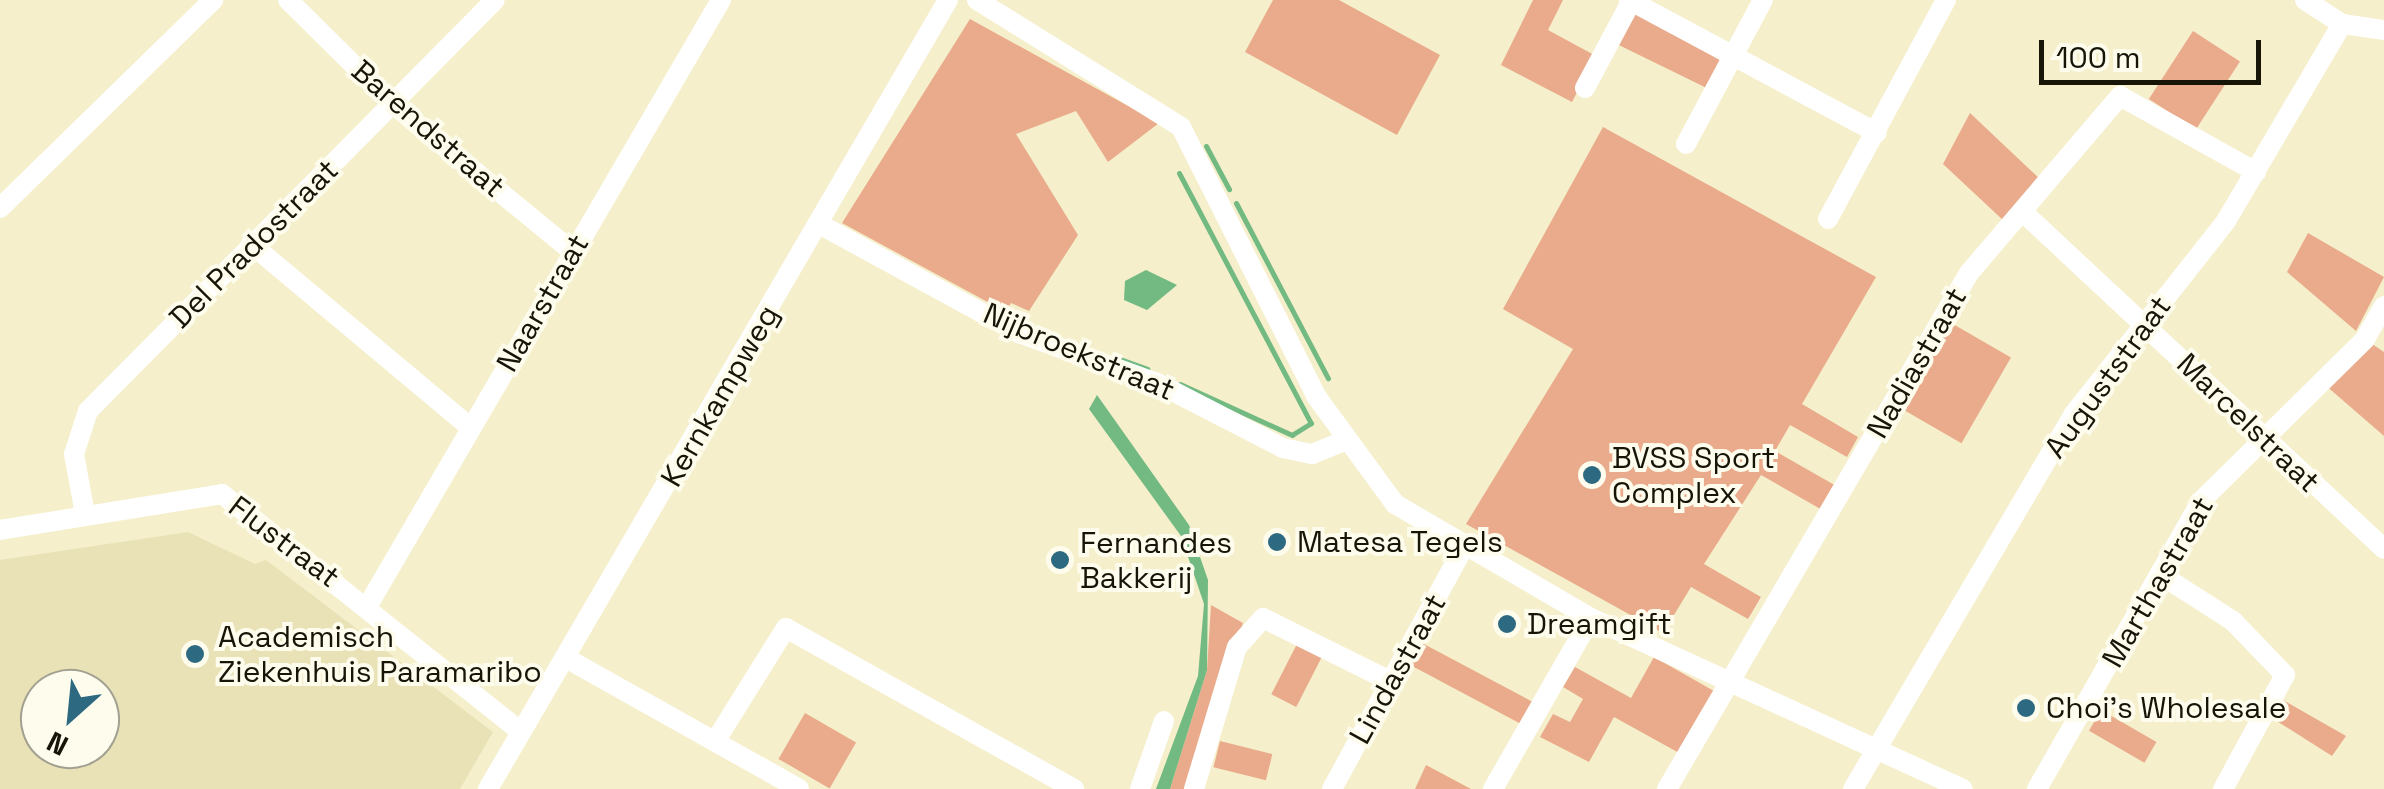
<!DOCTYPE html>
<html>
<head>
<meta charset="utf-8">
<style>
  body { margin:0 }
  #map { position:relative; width:2384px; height:789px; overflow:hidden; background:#f5efcb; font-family:"Space Grotesk",sans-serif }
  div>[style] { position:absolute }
  .built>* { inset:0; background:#eae2b7 }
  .green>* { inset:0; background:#e9ab8b; transform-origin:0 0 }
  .water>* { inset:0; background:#72b982 }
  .stream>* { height:5px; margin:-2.5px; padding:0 2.5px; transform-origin:2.5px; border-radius:2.5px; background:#72b982 }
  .minor>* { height:20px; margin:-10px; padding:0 10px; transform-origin:10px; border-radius:10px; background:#fff }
  .dots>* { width:28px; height:28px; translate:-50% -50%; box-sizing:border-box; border:5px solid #fefced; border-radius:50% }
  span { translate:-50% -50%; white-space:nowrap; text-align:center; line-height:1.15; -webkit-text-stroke:8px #fefced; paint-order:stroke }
  .street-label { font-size:30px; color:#171508 }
  .poi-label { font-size:30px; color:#171508 }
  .left { translate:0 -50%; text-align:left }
  .north { position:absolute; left:20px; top:669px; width:100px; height:100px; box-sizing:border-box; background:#fefced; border:2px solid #a2a091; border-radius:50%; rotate:207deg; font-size:28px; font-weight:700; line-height:40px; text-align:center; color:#171508 }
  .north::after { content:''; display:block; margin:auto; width:35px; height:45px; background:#2d6980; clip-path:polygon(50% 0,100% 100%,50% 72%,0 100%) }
  .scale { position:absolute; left:2039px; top:40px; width:222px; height:45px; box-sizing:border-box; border:5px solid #171508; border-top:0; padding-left:12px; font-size:30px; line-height:35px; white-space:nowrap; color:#171508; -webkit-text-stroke:8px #fefced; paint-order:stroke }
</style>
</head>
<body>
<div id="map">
  <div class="built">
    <i style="clip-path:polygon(evenodd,188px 532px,255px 564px,266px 560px,493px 732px,460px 789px,0 789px,0 560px,188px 532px,40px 689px,100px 689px,100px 749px,40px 749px,40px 689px)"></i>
  </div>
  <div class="green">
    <i style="clip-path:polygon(1273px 0,1339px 0,1440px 55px,1397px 135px,1245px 52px)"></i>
    <i style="clip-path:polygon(1533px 0,1563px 0,1548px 30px,1596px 56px,1572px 102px,1501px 65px)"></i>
    <i style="left:1631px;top:11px;width:104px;height:36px;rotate:26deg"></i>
    <i style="clip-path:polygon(970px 19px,1159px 123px,1108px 162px,1076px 111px,1016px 134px,1078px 235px,1029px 311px,1011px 303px,1006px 312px,842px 223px)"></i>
    <i style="left:2193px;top:31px;width:56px;height:81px;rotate:33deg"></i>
    <i style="clip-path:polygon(1970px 113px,2043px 182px,2005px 222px,1943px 164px)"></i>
    <i style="clip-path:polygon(1603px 127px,1876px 277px,1802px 404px,1858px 437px,1847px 457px,1790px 425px,1775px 451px,1838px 487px,1824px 511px,1761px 475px,1704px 564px,1761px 597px,1748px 619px,1691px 587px,1663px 633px,1466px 524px,1573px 349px,1503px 309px)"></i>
    <i style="clip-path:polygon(2308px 233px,2384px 277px,2356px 331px,2287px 272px)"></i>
    <i style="left:1946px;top:320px;width:75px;height:99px;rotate:30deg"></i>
    <i style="clip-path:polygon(2369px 342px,2384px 352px,2384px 436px,2324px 384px)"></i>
    <i style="clip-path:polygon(1211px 605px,1243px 623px,1189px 789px,1170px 789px,1207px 670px)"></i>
    <i style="left:1299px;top:640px;width:28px;height:61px;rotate:27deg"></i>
    <i style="left:1422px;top:643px;width:126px;height:25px;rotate:28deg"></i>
    <i style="clip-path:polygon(1654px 657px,1714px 691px,1681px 754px,1614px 717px,1589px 762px,1540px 737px,1553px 714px,1570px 722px,1583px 699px,1563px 687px,1575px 667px,1631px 698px)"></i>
    <i style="clip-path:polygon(2283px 700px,2346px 736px,2332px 756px,2272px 718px)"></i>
    <i style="left:2101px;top:710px;width:64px;height:24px;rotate:30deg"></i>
    <i style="left:805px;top:713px;width:59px;height:53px;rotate:30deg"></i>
    <i style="left:1220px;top:741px;width:54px;height:27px;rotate:14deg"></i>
    <i style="clip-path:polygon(1426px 765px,1471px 789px,1415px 789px)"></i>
  </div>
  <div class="water">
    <i style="clip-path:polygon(1146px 270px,1177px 285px,1147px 310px,1124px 300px,1125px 281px)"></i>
    <i style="clip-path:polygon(1097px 395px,1189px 525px,1208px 580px,1207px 670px,1170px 789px,1156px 789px,1198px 676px,1204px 604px,1181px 536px,1089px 409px)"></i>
  </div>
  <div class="stream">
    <i style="left:1206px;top:146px;width:49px;rotate:61.9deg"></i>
    <i style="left:1179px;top:173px;width:283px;rotate:62.2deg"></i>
    <i style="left:1311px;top:423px;width:22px;rotate:148deg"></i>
    <i style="left:1292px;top:435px;width:123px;rotate:-155.5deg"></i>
    <i style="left:1236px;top:203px;width:198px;rotate:62.3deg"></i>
    <i style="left:1120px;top:359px;width:29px;rotate:20deg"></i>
  </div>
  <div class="minor">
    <i style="left:288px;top:0;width:149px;rotate:44.7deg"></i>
    <i style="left:394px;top:105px;width:232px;rotate:39.4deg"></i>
    <i style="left:977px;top:0;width:240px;rotate:31.9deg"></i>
    <i style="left:1181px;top:127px;width:301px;rotate:63.3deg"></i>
    <i style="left:1316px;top:396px;width:134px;rotate:53.8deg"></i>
    <i style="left:1395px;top:504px;width:227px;rotate:30.2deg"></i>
    <i style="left:1591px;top:618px;width:409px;rotate:24.7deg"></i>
    <i style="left:1629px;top:0;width:281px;rotate:28.2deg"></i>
    <i style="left:2305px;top:0;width:44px;rotate:33deg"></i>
    <i style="left:2342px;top:24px;width:42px;rotate:8.1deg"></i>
    <i style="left:1585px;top:88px;width:100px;rotate:-61.9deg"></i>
    <i style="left:1686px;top:144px;width:163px;rotate:-61.9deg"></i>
    <i style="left:0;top:208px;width:298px;rotate:-44.3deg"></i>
    <i style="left:2025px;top:214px;width:491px;rotate:43deg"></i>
    <i style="left:1828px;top:219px;width:249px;rotate:-61.7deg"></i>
    <i style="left:819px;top:224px;width:228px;rotate:28.6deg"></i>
    <i style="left:1019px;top:333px;width:147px;rotate:19.9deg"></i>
    <i style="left:1157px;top:383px;width:142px;rotate:27.3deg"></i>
    <i style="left:1283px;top:448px;width:30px;rotate:12deg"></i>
    <i style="left:1312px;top:454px;width:35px;rotate:-22deg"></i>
    <i style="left:251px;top:244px;width:285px;rotate:39.9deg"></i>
    <i style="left:85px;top:514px;width:61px;rotate:-100.4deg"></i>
    <i style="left:74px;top:454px;width:45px;rotate:-72deg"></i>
    <i style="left:88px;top:411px;width:578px;rotate:-45.28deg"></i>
    <i style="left:0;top:530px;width:225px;rotate:-9.2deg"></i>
    <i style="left:222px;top:494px;width:382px;rotate:38.5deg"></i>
    <i style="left:2161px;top:575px;width:85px;rotate:32.6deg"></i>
    <i style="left:2233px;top:621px;width:75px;rotate:46.1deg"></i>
    <i style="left:2285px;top:675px;width:130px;rotate:118.5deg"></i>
    <i style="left:367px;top:607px;width:703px;rotate:-59.75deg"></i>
    <i style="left:566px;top:658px;width:267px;rotate:29.3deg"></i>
    <i style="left:716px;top:740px;width:132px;rotate:-58deg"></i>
    <i style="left:786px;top:628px;width:330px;rotate:29.2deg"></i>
    <i style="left:488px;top:789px;width:913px;rotate:-59.76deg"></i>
    <i style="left:1140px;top:789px;width:72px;rotate:-70.6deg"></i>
    <i style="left:1194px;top:789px;width:148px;rotate:-73.2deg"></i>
    <i style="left:1237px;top:647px;width:39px;rotate:-48deg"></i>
    <i style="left:1263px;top:618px;width:144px;rotate:26.4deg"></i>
    <i style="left:1332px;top:789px;width:273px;rotate:-61.4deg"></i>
    <i style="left:1493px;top:789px;width:197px;rotate:-60.2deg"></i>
    <i style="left:1667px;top:789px;width:598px;rotate:-59.66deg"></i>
    <i style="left:1969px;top:273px;width:233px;rotate:-49.5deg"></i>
    <i style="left:2120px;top:96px;width:156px;rotate:29.2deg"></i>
    <i style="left:1853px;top:789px;width:434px;rotate:-59.5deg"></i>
    <i style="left:2073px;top:415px;width:247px;rotate:-51.7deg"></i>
    <i style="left:2226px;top:221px;width:229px;rotate:-59.5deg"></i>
    <i style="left:2037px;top:789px;width:331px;rotate:-60.3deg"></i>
    <i style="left:2201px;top:501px;width:231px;rotate:-44.6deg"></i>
    <i style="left:2365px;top:339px;width:38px;rotate:-60deg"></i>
  </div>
  <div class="dots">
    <i style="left:1592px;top:475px;background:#2d6980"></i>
    <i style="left:1277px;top:542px;background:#2d6980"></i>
    <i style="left:1060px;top:560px;background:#2d6980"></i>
    <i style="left:1507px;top:624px;background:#2d6980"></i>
    <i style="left:195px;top:654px;background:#2d6980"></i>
    <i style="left:2026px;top:708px;background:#2d6980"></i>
  </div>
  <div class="street-label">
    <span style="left:428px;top:129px;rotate:41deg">Barendstraat</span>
    <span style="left:254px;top:244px;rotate:-45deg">Del Pradostraat</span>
    <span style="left:543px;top:303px;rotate:-60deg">Naarstraat</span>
    <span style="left:1079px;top:352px;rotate:23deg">Nijbroekstraat</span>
    <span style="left:1917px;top:363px;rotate:-60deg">Nadiastraat</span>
    <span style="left:2108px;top:377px;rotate:-54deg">Auguststraat</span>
    <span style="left:720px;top:396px;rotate:-60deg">Kernkampweg</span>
    <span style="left:2248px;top:423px;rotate:44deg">Marcelstraat</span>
    <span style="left:284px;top:542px;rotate:37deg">Flustraat</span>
    <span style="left:2158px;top:582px;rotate:-60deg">Marthastraat</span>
    <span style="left:1398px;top:669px;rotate:-61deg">Lindastraat</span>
  </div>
  <div class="poi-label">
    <span class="left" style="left:1612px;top:475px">BVSS Sport<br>Complex</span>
    <span class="left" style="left:1297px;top:542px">Matesa Tegels</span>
    <span class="left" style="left:1080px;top:560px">Fernandes<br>Bakkerij</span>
    <span class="left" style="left:1527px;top:624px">Dreamgift</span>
    <span class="left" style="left:218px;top:654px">Academisch<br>Ziekenhuis Paramaribo</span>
    <span class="left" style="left:2046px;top:708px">Choi's Wholesale</span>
  </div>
  <div class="north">N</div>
  <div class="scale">100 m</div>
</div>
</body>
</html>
